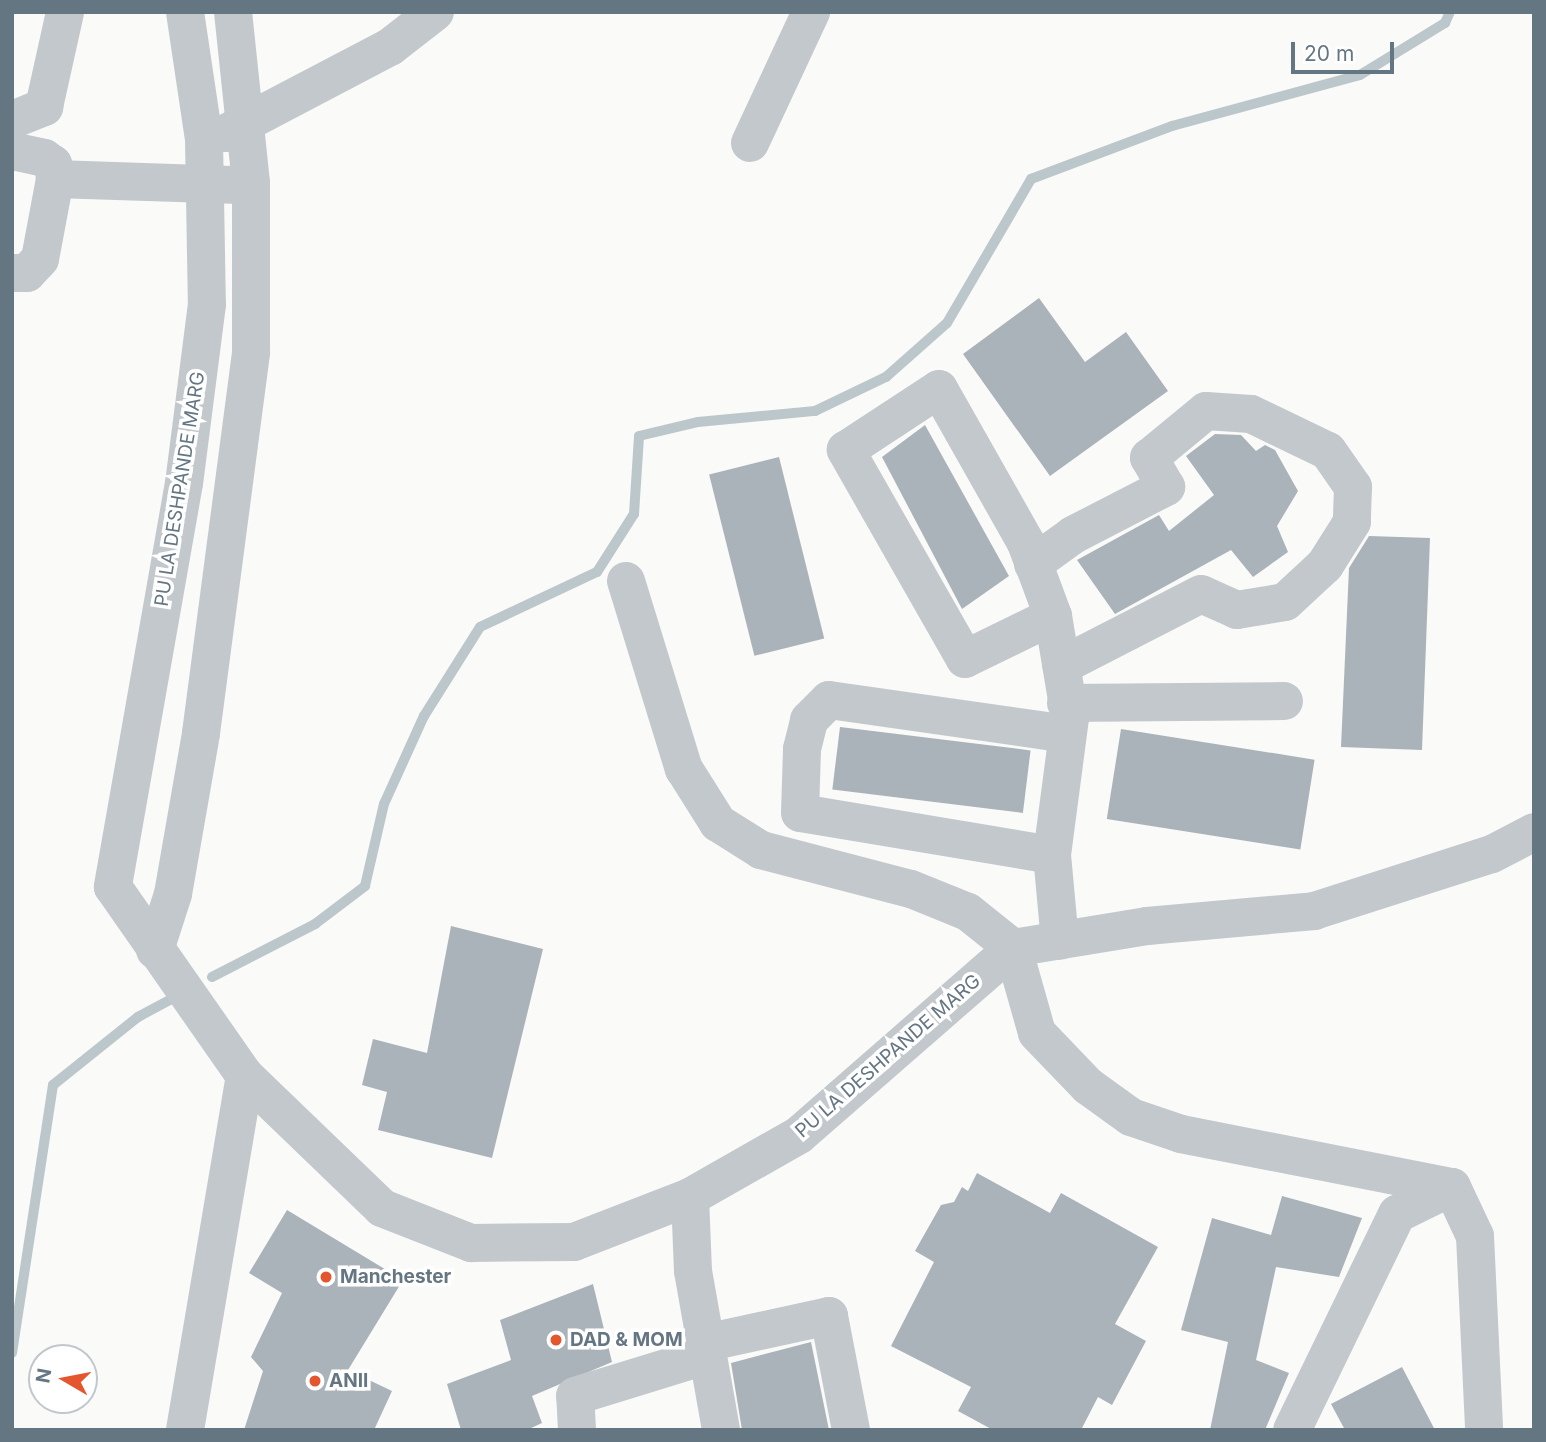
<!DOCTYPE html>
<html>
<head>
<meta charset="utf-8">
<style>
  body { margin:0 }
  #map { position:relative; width:1546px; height:1442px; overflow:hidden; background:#fafaf8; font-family:Inter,sans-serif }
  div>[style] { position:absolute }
  .stream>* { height:10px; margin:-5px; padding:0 5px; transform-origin:5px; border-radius:5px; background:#bbc7cb }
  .building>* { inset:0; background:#aab3b9; transform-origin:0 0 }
  .minor>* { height:38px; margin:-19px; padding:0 19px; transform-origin:19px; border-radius:19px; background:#c3c8cc }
  .dots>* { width:19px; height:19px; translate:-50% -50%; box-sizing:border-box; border:4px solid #fff; border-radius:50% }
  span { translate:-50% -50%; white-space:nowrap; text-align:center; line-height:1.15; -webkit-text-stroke:7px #fff; paint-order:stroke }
  .street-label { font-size:19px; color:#657683 }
  .poi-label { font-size:19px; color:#657683; font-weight:700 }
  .left { translate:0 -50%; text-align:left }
  .frame { position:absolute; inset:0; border:14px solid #657683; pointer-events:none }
  .north { position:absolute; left:28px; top:1344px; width:70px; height:70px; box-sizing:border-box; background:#fff; border:2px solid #c1c8cd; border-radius:50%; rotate:280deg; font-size:19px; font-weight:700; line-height:28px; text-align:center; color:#657683 }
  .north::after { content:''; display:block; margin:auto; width:24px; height:32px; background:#e4572e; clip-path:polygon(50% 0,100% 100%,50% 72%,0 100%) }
  .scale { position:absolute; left:1291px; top:42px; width:103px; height:32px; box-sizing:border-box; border:4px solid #657683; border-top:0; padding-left:9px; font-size:21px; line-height:24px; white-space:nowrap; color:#657683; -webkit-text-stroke:5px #fff; paint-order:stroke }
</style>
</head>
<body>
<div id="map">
  <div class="stream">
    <i style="left:212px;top:977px;width:116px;rotate:-27.2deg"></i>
    <i style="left:315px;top:924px;width:63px;rotate:-37.2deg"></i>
    <i style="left:365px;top:886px;width:84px;rotate:-77deg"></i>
    <i style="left:384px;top:804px;width:97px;rotate:-65.6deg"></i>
    <i style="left:424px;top:716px;width:105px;rotate:-57.8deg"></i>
    <i style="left:480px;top:627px;width:129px;rotate:-25.2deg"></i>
    <i style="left:597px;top:572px;width:69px;rotate:-57.5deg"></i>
    <i style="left:634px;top:514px;width:78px;rotate:-86.3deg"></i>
    <i style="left:639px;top:436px;width:61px;rotate:-13.3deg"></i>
    <i style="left:698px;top:422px;width:118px;rotate:-5.4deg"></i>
    <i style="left:815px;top:411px;width:79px;rotate:-25.6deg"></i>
    <i style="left:886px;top:377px;width:81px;rotate:-41.5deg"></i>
    <i style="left:947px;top:323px;width:167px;rotate:-59.7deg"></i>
    <i style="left:1031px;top:179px;width:151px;rotate:-20.6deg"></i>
    <i style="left:1172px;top:126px;width:195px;rotate:-15.2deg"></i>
    <i style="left:1360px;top:75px;width:100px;rotate:-31.5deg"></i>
    <i style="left:1445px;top:23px;width:12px;rotate:-66deg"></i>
    <i style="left:12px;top:1353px;width:271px;rotate:-81.3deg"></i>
    <i style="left:53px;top:1085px;width:109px;rotate:-38.7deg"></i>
    <i style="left:138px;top:1017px;width:42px;rotate:-28.4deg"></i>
  </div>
  <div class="building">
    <i style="clip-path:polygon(1039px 298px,1085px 362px,1126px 332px,1168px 391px,1050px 476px,963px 354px)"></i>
    <i style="clip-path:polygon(925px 425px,1009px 576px,962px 609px,882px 457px)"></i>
    <i style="clip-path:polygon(1215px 434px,1241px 435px,1256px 451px,1265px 445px,1275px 450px,1298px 491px,1277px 526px,1288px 552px,1253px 577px,1231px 550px,1115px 614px,1077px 560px,1159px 515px,1169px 531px,1214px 495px,1186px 456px)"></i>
    <i style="left:779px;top:457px;width:187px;height:72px;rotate:76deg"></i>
    <i style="clip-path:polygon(1369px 536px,1430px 538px,1422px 750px,1341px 747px,1349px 568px)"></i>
    <i style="left:840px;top:727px;width:192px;height:63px;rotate:7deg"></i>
    <i style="left:1121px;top:729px;width:196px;height:91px;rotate:9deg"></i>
    <i style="clip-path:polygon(451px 926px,543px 949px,492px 1158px,378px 1130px,387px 1092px,362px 1085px,373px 1039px,427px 1053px)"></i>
    <i style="clip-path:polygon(977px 1173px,1050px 1213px,1061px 1193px,1158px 1247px,1115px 1324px,1146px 1341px,1112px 1405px,1098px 1397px,1081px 1430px,993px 1430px,958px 1411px,971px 1387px,891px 1346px,934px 1262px,915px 1251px,941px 1205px,954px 1202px,962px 1187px,968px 1191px)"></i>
    <i style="clip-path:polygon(1282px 1196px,1362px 1218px,1339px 1277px,1276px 1267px,1256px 1360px,1289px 1373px,1265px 1430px,1210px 1430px,1228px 1342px,1181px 1330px,1212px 1218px,1271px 1235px)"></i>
    <i style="clip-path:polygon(287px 1210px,403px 1280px,348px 1370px,392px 1391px,374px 1430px,244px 1430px,263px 1371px,251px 1357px,282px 1293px,249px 1273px)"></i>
    <i style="clip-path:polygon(593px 1284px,612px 1362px,532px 1396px,542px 1423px,527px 1430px,461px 1430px,447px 1384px,511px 1360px,500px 1320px)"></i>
    <i style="clip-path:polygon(811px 1342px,829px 1430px,742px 1430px,731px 1363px)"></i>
    <i style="clip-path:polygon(1402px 1367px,1435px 1430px,1345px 1430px,1331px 1404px)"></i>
  </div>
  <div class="minor">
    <i style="left:185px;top:12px;width:128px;rotate:81.5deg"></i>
    <i style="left:204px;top:139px;width:165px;rotate:89deg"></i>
    <i style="left:207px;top:304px;width:180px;rotate:97.3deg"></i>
    <i style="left:184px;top:483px;width:410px;rotate:100deg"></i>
    <i style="left:113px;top:887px;width:231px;rotate:55.1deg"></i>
    <i style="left:245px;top:1076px;width:190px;rotate:43.9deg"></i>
    <i style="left:382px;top:1208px;width:96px;rotate:21.5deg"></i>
    <i style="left:471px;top:1243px;width:103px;rotate:-0.6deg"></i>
    <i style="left:574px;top:1242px;width:124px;rotate:-21.2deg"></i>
    <i style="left:690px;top:1197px;width:125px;rotate:-29.6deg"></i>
    <i style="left:799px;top:1135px;width:284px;rotate:-41.1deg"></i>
    <i style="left:1013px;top:948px;width:136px;rotate:-9.3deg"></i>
    <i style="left:1147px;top:926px;width:168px;rotate:-5.1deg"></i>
    <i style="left:1314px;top:911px;width:187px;rotate:-17.8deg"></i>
    <i style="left:1492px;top:854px;width:47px;rotate:-27.6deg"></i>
    <i style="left:12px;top:120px;width:35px;rotate:-22deg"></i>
    <i style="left:44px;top:107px;width:97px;rotate:-77.5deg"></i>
    <i style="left:226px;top:133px;width:185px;rotate:-27.7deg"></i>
    <i style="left:390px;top:47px;width:57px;rotate:-37.9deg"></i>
    <i style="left:750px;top:143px;width:145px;rotate:-65deg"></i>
    <i style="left:12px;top:151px;width:33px;rotate:12deg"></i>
    <i style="left:44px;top:158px;width:11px;rotate:34deg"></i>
    <i style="left:53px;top:164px;width:15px;rotate:82deg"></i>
    <i style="left:55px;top:179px;width:81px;rotate:100.6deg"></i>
    <i style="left:40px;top:259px;width:19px;rotate:133deg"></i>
    <i style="left:27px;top:273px;width:15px;rotate:180deg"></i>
    <i style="left:55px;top:179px;width:177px;rotate:1.9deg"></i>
    <i style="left:1033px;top:564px;width:49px;rotate:-35.9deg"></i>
    <i style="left:1073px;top:535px;width:105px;rotate:-27.3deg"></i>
    <i style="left:1166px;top:487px;width:34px;rotate:-120deg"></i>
    <i style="left:1149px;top:458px;width:74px;rotate:-39.5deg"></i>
    <i style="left:1206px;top:411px;width:45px;rotate:3.8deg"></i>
    <i style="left:1251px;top:414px;width:85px;rotate:25.7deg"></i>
    <i style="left:1328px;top:451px;width:44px;rotate:55.2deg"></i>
    <i style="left:1353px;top:487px;width:35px;rotate:92deg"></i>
    <i style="left:1352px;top:522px;width:51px;rotate:122.1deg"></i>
    <i style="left:1325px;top:565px;width:54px;rotate:137.2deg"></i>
    <i style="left:1285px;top:602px;width:49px;rotate:170.5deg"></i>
    <i style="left:1237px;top:610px;width:39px;rotate:-156deg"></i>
    <i style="left:1201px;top:594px;width:157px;rotate:152.8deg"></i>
    <i style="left:626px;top:581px;width:197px;rotate:72.9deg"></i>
    <i style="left:684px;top:769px;width:64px;rotate:57.8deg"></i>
    <i style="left:718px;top:823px;width:51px;rotate:32.1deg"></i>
    <i style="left:761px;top:850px;width:155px;rotate:14.6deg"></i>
    <i style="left:911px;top:889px;width:61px;rotate:22deg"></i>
    <i style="left:968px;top:912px;width:58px;rotate:38.7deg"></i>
    <i style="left:1013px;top:948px;width:88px;rotate:74.2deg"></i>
    <i style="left:1037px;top:1033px;width:74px;rotate:46.1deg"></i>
    <i style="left:1088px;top:1086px;width:53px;rotate:35.8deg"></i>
    <i style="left:1131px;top:1117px;width:53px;rotate:18.8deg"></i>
    <i style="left:1181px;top:1134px;width:276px;rotate:11.1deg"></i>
    <i style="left:1452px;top:1187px;width:61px;rotate:153.9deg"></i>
    <i style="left:1397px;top:1214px;width:240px;rotate:115.9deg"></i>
    <i style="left:1053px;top:616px;width:98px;rotate:154deg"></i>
    <i style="left:965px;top:659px;width:241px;rotate:-119.7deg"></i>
    <i style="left:846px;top:450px;width:111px;rotate:-33.3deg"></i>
    <i style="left:939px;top:389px;width:177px;rotate:60.5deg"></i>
    <i style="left:1026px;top:543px;width:78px;rotate:69.7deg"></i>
    <i style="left:1053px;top:616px;width:103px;rotate:80.5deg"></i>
    <i style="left:1070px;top:718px;width:138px;rotate:97.5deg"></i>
    <i style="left:1052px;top:855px;width:86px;rotate:84.7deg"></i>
    <i style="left:1066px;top:703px;width:218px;rotate:-0.5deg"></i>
    <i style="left:1052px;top:855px;width:255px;rotate:-170.5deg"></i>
    <i style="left:800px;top:813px;width:64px;rotate:-88.2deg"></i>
    <i style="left:802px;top:749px;width:30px;rotate:-76deg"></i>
    <i style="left:809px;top:720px;width:28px;rotate:-45deg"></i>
    <i style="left:829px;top:700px;width:240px;rotate:8.1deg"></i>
    <i style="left:155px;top:950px;width:59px;rotate:-72.2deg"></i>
    <i style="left:173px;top:894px;width:163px;rotate:-80.1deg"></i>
    <i style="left:201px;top:733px;width:384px;rotate:-82.5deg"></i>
    <i style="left:251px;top:352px;width:169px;rotate:-90deg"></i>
    <i style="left:251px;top:183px;width:172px;rotate:-96deg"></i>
    <i style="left:1452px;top:1187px;width:54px;rotate:64.9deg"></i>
    <i style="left:1475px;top:1236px;width:194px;rotate:87.3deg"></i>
    <i style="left:690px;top:1197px;width:74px;rotate:87.7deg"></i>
    <i style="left:693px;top:1271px;width:161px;rotate:80deg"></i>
    <i style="left:705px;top:1343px;width:127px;rotate:-12.3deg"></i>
    <i style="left:829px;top:1316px;width:116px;rotate:79.1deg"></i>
    <i style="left:185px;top:1430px;width:359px;rotate:-80.4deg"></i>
    <i style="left:577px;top:1430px;width:34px;rotate:-93deg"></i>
    <i style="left:575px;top:1396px;width:139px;rotate:-17.1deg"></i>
  </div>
  <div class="dots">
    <i style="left:326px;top:1277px;background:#e4572e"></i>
    <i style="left:556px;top:1340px;background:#e4572e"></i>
    <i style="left:315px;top:1381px;background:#e4572e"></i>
  </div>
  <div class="street-label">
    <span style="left:180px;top:489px;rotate:-81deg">PU LA DESHPANDE MARG</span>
    <span style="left:888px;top:1056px;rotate:-41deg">PU LA DESHPANDE MARG</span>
  </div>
  <div class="poi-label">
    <span class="left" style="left:340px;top:1277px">Manchester</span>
    <span class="left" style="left:570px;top:1340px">DAD &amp; MOM</span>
    <span class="left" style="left:329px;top:1381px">ANII</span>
  </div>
  <div class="frame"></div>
  <div class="north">N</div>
  <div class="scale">20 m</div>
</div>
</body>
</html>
